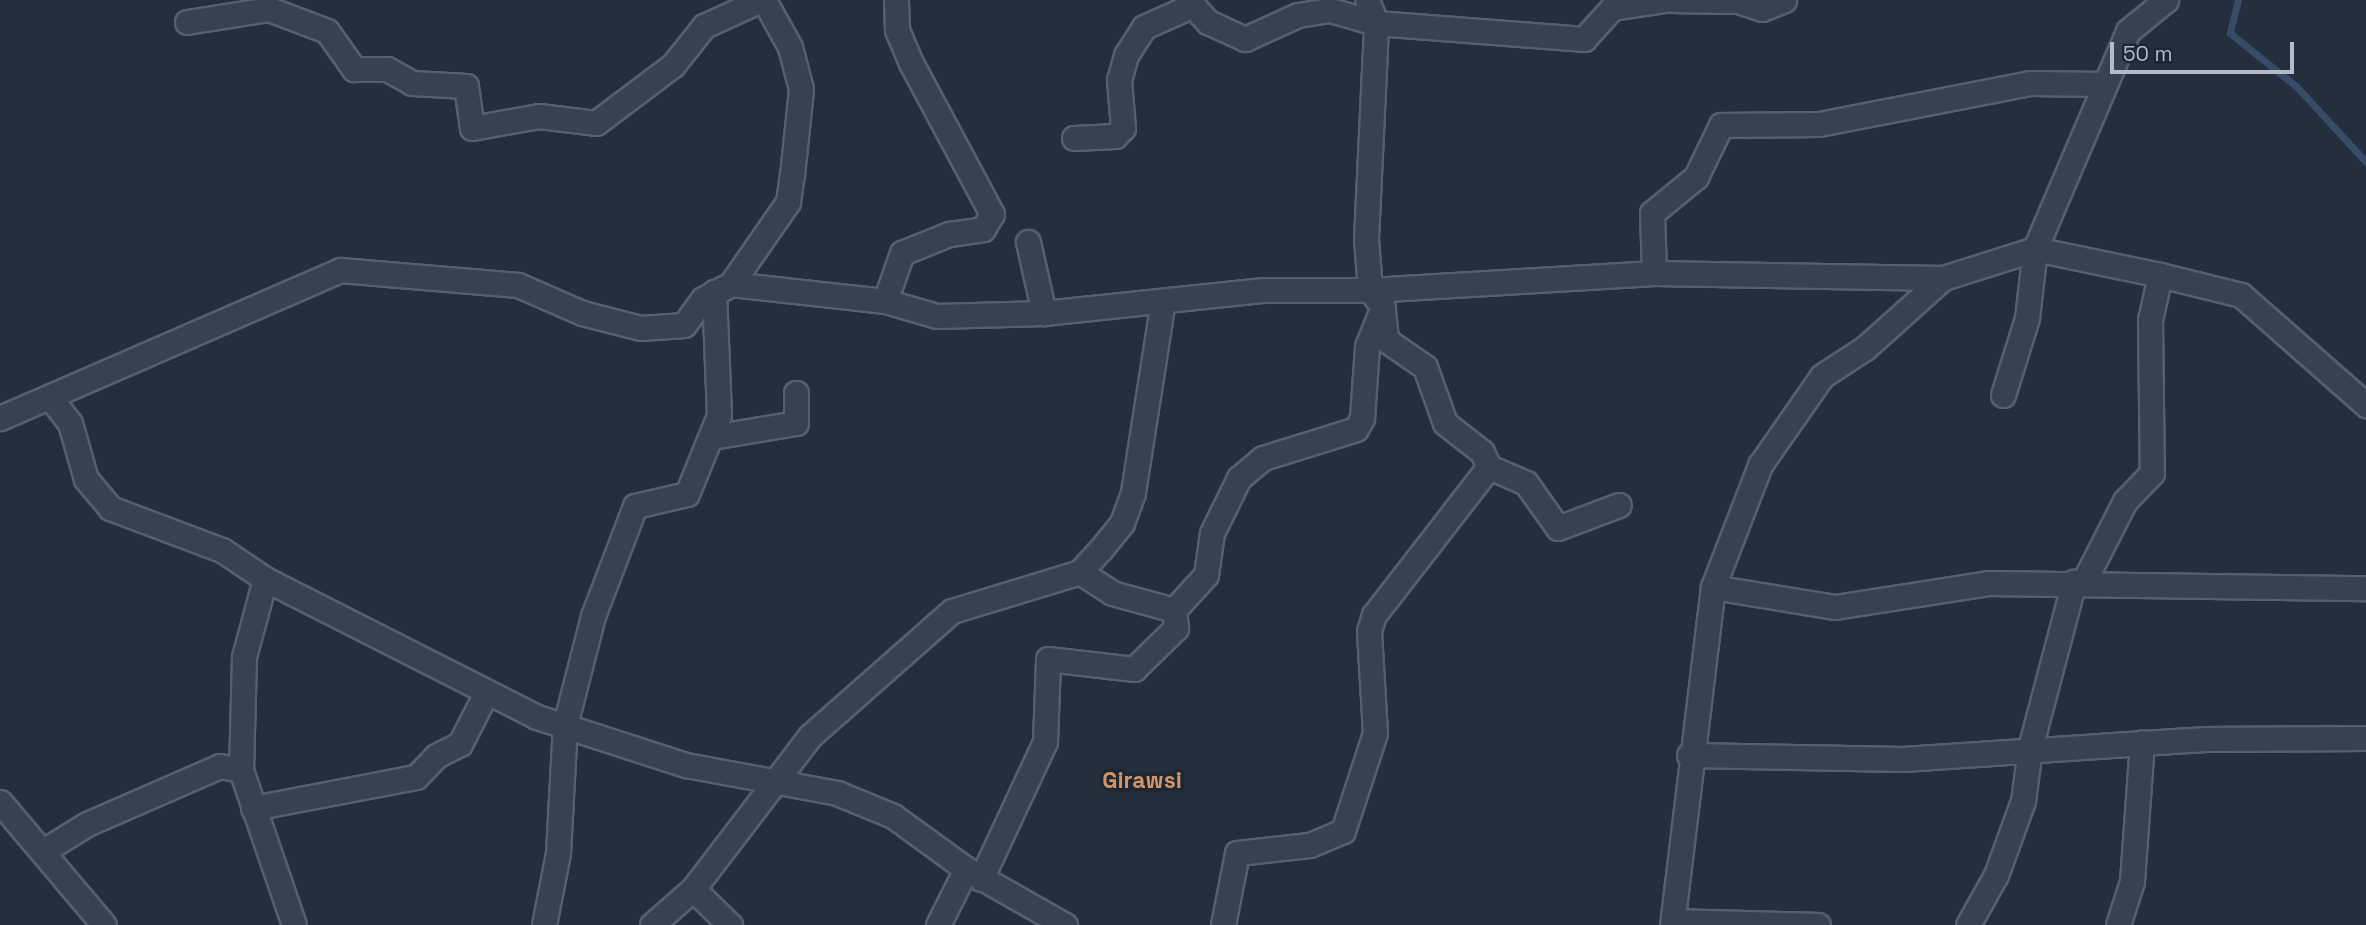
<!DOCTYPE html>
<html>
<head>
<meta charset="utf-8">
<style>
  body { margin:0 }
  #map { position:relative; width:2366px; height:925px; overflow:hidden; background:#242f3e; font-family:"Space Grotesk",sans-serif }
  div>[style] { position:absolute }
  .stream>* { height:7px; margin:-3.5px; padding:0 3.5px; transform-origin:3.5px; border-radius:3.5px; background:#394c67 }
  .roads { filter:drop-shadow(2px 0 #565f6c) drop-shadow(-2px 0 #565f6c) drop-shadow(0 2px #565f6c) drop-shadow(0 -2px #565f6c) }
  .minor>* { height:23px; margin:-11.5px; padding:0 11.5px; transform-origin:11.5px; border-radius:11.5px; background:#38414e }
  span { translate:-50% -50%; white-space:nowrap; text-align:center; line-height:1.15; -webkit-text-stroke:7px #1d2633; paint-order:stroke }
  .quarter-label { font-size:23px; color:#d59563; font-weight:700 }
  .scale { position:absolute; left:2110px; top:42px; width:184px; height:32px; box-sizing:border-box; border:4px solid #b4bcc9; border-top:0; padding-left:9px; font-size:21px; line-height:24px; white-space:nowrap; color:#b4bcc9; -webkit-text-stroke:5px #1d2633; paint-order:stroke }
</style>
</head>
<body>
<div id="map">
  <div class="stream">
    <i style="left:2238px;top:0;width:34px;rotate:104deg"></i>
    <i style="left:2230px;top:33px;width:86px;rotate:38.9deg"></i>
    <i style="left:2297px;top:87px;width:102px;rotate:47.4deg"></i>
  </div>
  <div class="roads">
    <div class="minor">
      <i style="left:1188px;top:0;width:30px;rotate:48deg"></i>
      <i style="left:1208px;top:22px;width:41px;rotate:24.7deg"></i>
      <i style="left:1245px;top:39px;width:58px;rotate:-24.4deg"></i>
      <i style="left:1298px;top:15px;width:32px;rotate:-9deg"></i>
      <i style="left:1330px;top:10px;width:48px;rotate:15.8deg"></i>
      <i style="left:1376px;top:23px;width:209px;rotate:4.4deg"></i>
      <i style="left:1584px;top:39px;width:42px;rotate:-47.9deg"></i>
      <i style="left:1612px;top:8px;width:54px;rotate:-8.6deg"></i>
      <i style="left:1673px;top:0;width:65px;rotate:0.9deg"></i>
      <i style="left:1738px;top:1px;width:25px;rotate:18deg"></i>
      <i style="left:1762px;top:9px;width:24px;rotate:-22deg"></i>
      <i style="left:187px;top:22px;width:83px;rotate:-9deg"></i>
      <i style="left:269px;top:9px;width:62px;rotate:20.8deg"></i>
      <i style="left:327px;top:31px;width:47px;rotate:54.6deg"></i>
      <i style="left:354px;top:69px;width:33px"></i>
      <i style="left:387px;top:69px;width:29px;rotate:29deg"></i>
      <i style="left:412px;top:83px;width:54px;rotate:3.2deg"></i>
      <i style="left:466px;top:86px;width:42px;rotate:81.9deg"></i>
      <i style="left:472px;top:128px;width:68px;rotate:-10.2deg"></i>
      <i style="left:539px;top:116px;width:57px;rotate:7deg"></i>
      <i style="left:596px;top:123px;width:96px;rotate:-37deg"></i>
      <i style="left:673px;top:65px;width:50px;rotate:-51.5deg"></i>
      <i style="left:704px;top:26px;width:63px;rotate:-24.5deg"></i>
      <i style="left:1074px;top:138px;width:41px;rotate:-2.8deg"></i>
      <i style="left:1115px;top:136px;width:11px;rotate:-45deg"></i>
      <i style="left:1123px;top:128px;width:48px;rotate:-94.8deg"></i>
      <i style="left:1119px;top:80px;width:26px;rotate:-74deg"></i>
      <i style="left:1126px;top:55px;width:33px;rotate:-57deg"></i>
      <i style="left:1144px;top:27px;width:51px;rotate:-24.1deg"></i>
      <i style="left:1028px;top:242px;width:73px;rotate:77.3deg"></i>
      <i style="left:1654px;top:273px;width:60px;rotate:-91.9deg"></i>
      <i style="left:1652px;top:213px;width:57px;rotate:-39.3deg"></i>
      <i style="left:1696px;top:177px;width:58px;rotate:-64.3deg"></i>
      <i style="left:1721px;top:125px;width:98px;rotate:-0.6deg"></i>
      <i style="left:1819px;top:124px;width:215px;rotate:-11deg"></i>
      <i style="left:2030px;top:83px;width:73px;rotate:0.8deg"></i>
      <i style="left:2160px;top:275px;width:83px;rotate:13.9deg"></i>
      <i style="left:2241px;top:295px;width:167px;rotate:41.3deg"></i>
      <i style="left:731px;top:284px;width:100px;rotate:-55.2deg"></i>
      <i style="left:788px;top:202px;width:27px;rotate:-82deg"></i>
      <i style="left:792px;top:175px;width:86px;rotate:-84deg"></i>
      <i style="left:801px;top:89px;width:43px;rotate:-104.7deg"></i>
      <i style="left:790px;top:47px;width:54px;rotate:-119deg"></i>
      <i style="left:885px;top:301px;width:51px;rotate:-70.5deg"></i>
      <i style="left:902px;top:253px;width:51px;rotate:-22deg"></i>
      <i style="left:949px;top:234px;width:34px;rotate:-8deg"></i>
      <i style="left:983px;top:229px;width:17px;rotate:-59deg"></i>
      <i style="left:992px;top:214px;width:171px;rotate:-118.2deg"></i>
      <i style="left:911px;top:63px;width:36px;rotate:-113deg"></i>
      <i style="left:897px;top:30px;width:30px;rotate:-92deg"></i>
      <i style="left:1383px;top:310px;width:30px;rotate:84deg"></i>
      <i style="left:1386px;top:340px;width:47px;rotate:34.7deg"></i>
      <i style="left:1425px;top:367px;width:59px;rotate:70.3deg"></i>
      <i style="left:1445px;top:423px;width:47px;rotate:38.1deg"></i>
      <i style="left:1482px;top:452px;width:17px;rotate:65deg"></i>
      <i style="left:2003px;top:395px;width:81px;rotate:-72.7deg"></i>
      <i style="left:2027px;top:318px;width:69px;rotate:-83.4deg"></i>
      <i style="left:2035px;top:249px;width:128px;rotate:11.7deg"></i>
      <i style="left:2160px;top:275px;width:46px;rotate:102.5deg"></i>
      <i style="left:2150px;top:320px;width:153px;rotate:89.3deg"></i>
      <i style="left:2152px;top:473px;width:39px;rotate:134deg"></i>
      <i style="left:2125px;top:501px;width:90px;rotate:117.1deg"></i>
      <i style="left:52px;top:400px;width:29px;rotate:52deg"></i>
      <i style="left:70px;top:423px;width:58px;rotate:74.1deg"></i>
      <i style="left:86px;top:479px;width:38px;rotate:50deg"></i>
      <i style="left:110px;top:508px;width:120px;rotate:20.6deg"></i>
      <i style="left:222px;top:550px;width:52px;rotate:34deg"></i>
      <i style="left:265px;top:579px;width:305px;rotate:26.9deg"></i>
      <i style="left:537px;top:717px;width:157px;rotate:17.9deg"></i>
      <i style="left:686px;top:765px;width:154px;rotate:10.5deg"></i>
      <i style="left:837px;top:793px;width:61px;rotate:22.3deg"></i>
      <i style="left:893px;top:816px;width:90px;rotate:36deg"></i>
      <i style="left:966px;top:869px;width:114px;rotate:29.5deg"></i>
      <i style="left:0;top:418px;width:371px;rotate:-23.5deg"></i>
      <i style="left:340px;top:270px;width:179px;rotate:4.8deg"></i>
      <i style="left:518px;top:285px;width:70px;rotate:23.6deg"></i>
      <i style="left:582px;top:313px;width:61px;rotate:14.3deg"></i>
      <i style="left:641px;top:328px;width:43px;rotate:-4deg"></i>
      <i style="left:684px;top:325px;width:32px;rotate:-54deg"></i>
      <i style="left:703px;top:299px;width:32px;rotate:-28deg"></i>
      <i style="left:731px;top:284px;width:155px;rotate:6.3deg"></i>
      <i style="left:885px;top:301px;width:54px;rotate:16.1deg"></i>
      <i style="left:937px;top:316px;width:107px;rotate:-1.6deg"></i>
      <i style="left:1044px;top:313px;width:221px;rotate:-6deg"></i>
      <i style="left:1264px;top:290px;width:106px"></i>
      <i style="left:1370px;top:290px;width:285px;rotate:-3.4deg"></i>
      <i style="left:1654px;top:273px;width:289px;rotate:1deg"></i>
      <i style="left:1943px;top:278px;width:96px;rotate:-17.5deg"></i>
      <i style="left:2035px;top:249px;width:237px;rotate:-66.9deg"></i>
      <i style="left:2128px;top:31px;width:49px;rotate:-39.2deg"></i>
      <i style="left:712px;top:437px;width:85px;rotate:-9.5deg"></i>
      <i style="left:796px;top:423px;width:30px;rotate:-90deg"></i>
      <i style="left:1489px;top:467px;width:40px;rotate:23.4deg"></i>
      <i style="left:1526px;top:483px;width:55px;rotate:54.6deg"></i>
      <i style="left:1558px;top:528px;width:65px;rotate:-20.7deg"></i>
      <i style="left:1080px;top:572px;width:38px;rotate:33deg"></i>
      <i style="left:1112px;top:593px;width:64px;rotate:15.3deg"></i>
      <i style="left:265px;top:579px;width:81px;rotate:105.1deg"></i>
      <i style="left:244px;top:657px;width:113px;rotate:91.5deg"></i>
      <i style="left:241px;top:770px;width:164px;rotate:71.1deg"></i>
      <i style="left:1713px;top:587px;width:124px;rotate:9.3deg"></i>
      <i style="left:1835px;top:607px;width:155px;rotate:-8.9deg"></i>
      <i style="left:1988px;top:583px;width:378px;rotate:0.8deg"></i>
      <i style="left:1689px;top:755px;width:214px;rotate:1.1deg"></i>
      <i style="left:1903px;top:759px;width:303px;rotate:-3.8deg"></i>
      <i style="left:2205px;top:739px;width:161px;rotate:-0.4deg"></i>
      <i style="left:0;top:802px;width:161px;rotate:49.8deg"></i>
      <i style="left:253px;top:808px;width:166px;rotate:-10.8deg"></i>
      <i style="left:416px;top:777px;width:29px;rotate:-46deg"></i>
      <i style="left:436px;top:756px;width:27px;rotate:-27deg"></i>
      <i style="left:460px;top:744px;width:55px;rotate:-63deg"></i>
      <i style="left:45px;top:850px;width:49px;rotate:-31.8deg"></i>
      <i style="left:87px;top:824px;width:145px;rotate:-23.6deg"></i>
      <i style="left:220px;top:766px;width:21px;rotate:11deg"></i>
      <i style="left:981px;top:879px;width:151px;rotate:-65deg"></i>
      <i style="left:1045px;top:742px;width:83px;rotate:-87.9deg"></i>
      <i style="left:1048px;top:659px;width:87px;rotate:6.6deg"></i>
      <i style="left:1134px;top:669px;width:59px;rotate:-44.3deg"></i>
      <i style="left:1176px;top:628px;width:18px;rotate:-96deg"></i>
      <i style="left:1174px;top:610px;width:47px;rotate:-47.6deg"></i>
      <i style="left:1206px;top:575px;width:42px;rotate:-81.9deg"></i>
      <i style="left:1212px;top:533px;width:61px;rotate:-63.9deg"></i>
      <i style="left:1239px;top:478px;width:31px;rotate:-40deg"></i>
      <i style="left:1263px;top:458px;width:97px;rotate:-17.3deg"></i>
      <i style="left:1356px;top:429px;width:13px;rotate:-61deg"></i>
      <i style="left:1362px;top:418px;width:72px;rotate:-86deg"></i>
      <i style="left:1367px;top:346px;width:42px;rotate:-67.7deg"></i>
      <i style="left:1383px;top:307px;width:21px;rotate:-127deg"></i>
      <i style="left:1370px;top:290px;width:51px;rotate:-94.5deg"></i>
      <i style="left:1366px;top:239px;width:216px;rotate:-87.3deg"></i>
      <i style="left:1376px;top:23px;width:25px;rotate:-111deg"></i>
      <i style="left:693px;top:889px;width:52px;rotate:44.2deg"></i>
      <i style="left:1673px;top:921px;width:145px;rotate:1.6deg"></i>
      <i style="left:544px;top:925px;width:73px;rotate:-79deg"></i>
      <i style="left:558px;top:853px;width:128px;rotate:-86.9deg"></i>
      <i style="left:565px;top:725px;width:113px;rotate:-75.6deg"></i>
      <i style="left:593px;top:616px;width:118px;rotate:-69.1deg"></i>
      <i style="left:635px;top:506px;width:53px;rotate:-13deg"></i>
      <i style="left:687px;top:494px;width:85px;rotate:-67.9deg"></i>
      <i style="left:719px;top:415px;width:123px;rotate:-92.3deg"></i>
      <i style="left:652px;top:925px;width:55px;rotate:-41.3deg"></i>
      <i style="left:693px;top:889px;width:193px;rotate:-52.6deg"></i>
      <i style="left:810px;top:736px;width:189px;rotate:-41.4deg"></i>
      <i style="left:952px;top:611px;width:134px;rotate:-16.9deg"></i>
      <i style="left:1080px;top:572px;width:31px;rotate:-48deg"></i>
      <i style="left:1101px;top:549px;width:33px;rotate:-51deg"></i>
      <i style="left:1122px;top:523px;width:33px;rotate:-70deg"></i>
      <i style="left:1133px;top:492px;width:193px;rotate:-81.1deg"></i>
      <i style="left:938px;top:925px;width:63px;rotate:-63.4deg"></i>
      <i style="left:1223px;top:925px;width:73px;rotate:-79deg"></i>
      <i style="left:1237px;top:853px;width:73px;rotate:-6.3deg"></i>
      <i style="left:1310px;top:845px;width:36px;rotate:-23deg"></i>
      <i style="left:1343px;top:831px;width:103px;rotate:-71.9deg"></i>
      <i style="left:1375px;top:733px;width:102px;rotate:-93.4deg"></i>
      <i style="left:1369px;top:631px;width:17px;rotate:-73deg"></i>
      <i style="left:1374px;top:615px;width:187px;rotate:-52.2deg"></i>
      <i style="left:1672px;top:925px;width:340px;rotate:-83.1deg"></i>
      <i style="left:1713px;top:587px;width:131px;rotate:-68.9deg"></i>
      <i style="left:1760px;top:465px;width:108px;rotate:-55.1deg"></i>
      <i style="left:1822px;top:376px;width:51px;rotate:-33.1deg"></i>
      <i style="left:1865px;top:348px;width:105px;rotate:-41.9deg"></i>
      <i style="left:1968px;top:925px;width:57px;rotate:-60.8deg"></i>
      <i style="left:1996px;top:875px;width:79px;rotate:-70deg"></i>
      <i style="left:2023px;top:801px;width:53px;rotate:-82.5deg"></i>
      <i style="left:2030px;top:748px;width:172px;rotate:-75.2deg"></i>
      <i style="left:2118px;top:925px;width:46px;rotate:-72.3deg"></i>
      <i style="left:2132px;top:881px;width:139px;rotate:-85.9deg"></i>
    </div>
  </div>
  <div class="quarter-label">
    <span style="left:1142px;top:780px">Girawsi</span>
  </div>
  <div class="scale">50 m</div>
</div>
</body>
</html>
